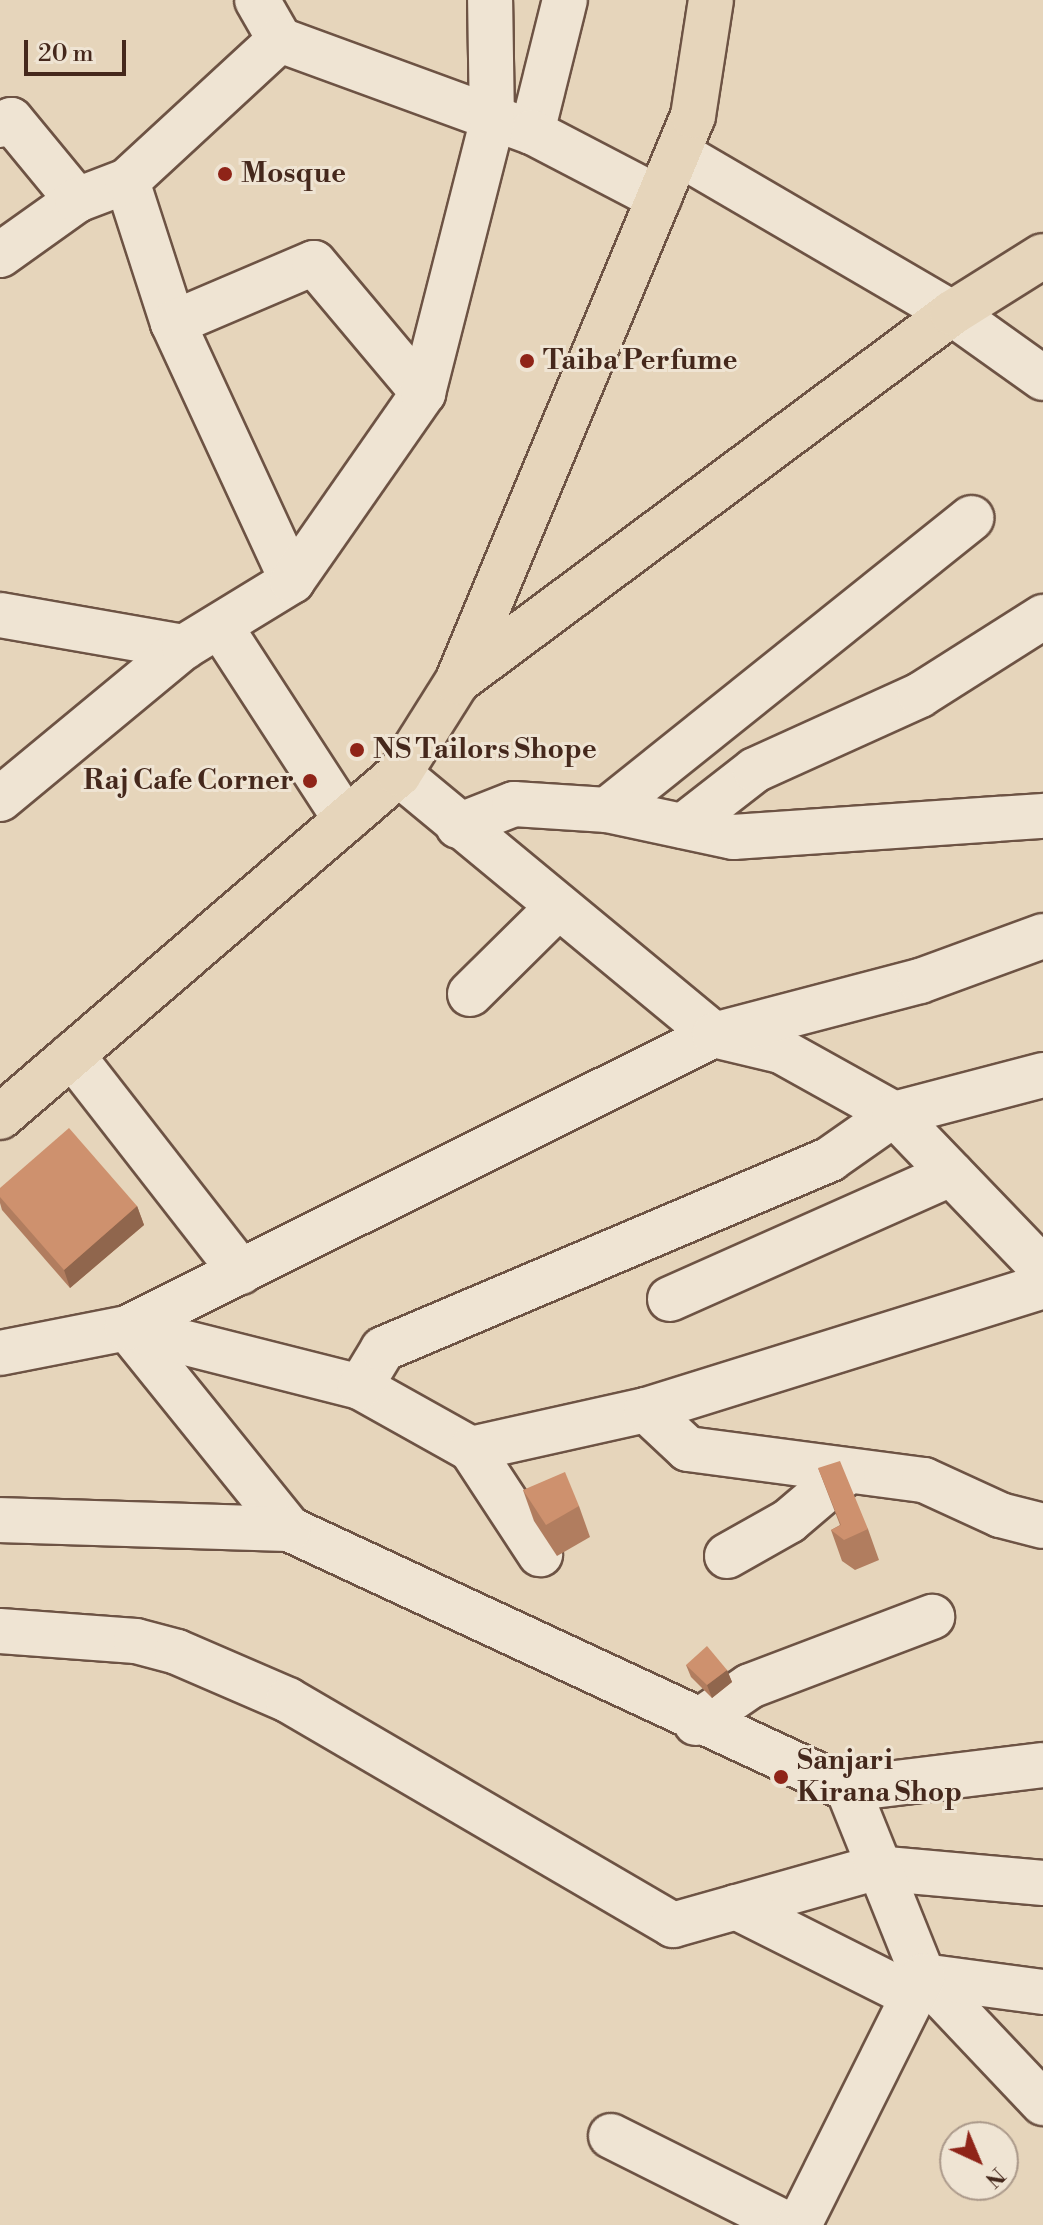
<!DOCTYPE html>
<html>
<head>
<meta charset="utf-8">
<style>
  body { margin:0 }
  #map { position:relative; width:1043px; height:2225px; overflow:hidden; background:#e6d5bb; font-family:"Libre Bodoni",serif }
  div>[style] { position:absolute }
  .roads { filter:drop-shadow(2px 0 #6d5344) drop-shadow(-2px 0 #6d5344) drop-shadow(0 2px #6d5344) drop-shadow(0 -2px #6d5344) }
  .minor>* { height:44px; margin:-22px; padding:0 22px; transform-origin:22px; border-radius:22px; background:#efe4d3 }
  .major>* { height:44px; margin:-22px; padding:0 22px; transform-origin:22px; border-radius:22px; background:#e6d5bb }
  .wall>* { inset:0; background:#b17d5f }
  .shaded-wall>* { inset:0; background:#90664d }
  .building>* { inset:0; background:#ce916e }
  .dots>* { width:22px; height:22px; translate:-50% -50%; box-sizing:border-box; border:4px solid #efe4d3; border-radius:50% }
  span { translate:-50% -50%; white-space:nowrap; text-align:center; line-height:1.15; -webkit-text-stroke:6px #efe4d3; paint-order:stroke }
  .poi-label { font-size:28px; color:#45281c; font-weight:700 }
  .left { translate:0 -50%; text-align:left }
  .right { translate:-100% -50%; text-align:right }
  .north { position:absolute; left:939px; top:2121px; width:80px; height:80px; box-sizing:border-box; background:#efe4d3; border:2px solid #ab998a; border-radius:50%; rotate:136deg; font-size:22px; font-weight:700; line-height:32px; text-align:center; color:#45281c }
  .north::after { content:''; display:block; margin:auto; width:28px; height:36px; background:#8f2418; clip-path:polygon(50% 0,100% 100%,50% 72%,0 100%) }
  .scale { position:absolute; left:24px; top:40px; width:102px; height:36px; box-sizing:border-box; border:4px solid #45281c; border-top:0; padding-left:10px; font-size:24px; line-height:28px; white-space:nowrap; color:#45281c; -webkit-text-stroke:6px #efe4d3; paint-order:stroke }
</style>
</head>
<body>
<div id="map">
  <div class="roads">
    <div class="minor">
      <i style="left:257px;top:0;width:46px;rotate:60.1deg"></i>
      <i style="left:0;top:125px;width:12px;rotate:-24deg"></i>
      <i style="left:11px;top:120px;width:104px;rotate:50.5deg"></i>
      <i style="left:532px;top:132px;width:136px;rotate:-76deg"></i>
      <i style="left:678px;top:153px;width:317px;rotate:30.3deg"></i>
      <i style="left:952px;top:313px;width:112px;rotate:35.5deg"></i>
      <i style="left:127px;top:181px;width:149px;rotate:72.1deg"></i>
      <i style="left:173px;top:323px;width:284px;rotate:65.2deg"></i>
      <i style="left:0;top:255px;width:95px;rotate:-35.5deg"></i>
      <i style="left:77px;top:200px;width:53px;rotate:-20.8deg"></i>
      <i style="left:127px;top:181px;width:208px;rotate:-42.7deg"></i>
      <i style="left:280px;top:40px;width:268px;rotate:20.1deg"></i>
      <i style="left:532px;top:132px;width:143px;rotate:27.5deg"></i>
      <i style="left:173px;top:323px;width:153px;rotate:-23.1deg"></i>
      <i style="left:314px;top:263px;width:170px;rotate:50deg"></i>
      <i style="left:0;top:615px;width:187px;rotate:9.9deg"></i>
      <i style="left:220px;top:626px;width:231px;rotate:57deg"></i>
      <i style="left:399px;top:774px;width:409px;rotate:39.6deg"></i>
      <i style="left:714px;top:1035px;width:69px;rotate:13.4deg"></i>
      <i style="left:781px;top:1051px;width:129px;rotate:29.1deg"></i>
      <i style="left:894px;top:1114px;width:215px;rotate:46.1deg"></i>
      <i style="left:0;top:799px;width:239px;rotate:-39.6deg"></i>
      <i style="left:184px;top:647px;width:127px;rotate:-31.4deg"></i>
      <i style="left:292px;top:581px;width:229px;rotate:-55.1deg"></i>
      <i style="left:423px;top:393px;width:280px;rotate:-75.7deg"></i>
      <i style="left:492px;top:122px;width:122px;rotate:-90.9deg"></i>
      <i style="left:607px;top:810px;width:467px;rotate:-38.7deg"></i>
      <i style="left:458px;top:826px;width:60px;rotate:-21.4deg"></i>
      <i style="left:514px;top:804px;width:93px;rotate:3.7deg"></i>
      <i style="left:607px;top:810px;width:129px;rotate:12.1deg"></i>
      <i style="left:733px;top:837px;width:311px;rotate:-3.9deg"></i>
      <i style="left:683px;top:826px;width:91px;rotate:-37.9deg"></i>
      <i style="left:755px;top:770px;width:181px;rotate:-24.4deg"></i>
      <i style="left:920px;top:695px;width:146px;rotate:-32.4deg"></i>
      <i style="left:470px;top:994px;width:124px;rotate:-44.7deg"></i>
      <i style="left:72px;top:1055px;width:275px;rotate:52.1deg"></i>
      <i style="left:670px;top:1299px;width:308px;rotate:-24deg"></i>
      <i style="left:127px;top:1328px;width:258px;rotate:51.1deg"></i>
      <i style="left:289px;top:1529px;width:617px;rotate:24.94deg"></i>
      <i style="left:848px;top:1789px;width:196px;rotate:-7deg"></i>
      <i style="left:127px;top:1328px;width:240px;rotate:14.2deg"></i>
      <i style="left:360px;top:1387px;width:127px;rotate:29.2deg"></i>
      <i style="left:471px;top:1449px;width:179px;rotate:-12.6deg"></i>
      <i style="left:646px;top:1410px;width:416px;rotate:-17.3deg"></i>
      <i style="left:0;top:1353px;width:129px;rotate:-11.1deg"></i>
      <i style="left:127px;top:1328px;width:656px;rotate:-26.53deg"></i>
      <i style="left:714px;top:1035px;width:213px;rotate:-14.7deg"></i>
      <i style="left:920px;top:981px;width:131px;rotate:-20.1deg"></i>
      <i style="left:360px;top:1387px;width:44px;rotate:-58.8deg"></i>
      <i style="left:383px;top:1349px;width:486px;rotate:-23deg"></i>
      <i style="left:830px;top:1159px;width:78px;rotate:-35.1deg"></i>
      <i style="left:894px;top:1114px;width:154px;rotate:-14.7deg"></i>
      <i style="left:646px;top:1410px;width:57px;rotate:42.9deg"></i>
      <i style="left:688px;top:1449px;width:238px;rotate:7.5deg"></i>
      <i style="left:924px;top:1480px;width:84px;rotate:24.7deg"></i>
      <i style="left:1000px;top:1515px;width:44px;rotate:14.3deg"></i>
      <i style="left:471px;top:1449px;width:126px;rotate:56.7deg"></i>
      <i style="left:0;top:1520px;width:289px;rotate:1.8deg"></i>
      <i style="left:727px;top:1556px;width:71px;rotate:-29.4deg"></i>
      <i style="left:789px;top:1521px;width:71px;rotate:-40.4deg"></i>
      <i style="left:0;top:1631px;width:136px;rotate:4.2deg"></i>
      <i style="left:136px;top:1641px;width:42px;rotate:15deg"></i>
      <i style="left:177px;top:1652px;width:121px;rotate:23.4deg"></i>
      <i style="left:288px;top:1700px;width:446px;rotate:30.3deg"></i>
      <i style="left:673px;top:1925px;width:210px;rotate:-15.8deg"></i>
      <i style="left:875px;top:1868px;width:169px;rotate:5.1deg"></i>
      <i style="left:696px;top:1723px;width:65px;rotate:-34.4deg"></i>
      <i style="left:750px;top:1686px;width:195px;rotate:-20.8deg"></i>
      <i style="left:848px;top:1789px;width:201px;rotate:68.1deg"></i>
      <i style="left:923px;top:1976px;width:175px;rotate:46.6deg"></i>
      <i style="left:736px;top:1907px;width:198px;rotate:26.7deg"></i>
      <i style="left:923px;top:1976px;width:121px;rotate:7.6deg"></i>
      <i style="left:611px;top:2136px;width:199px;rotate:26.6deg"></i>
      <i style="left:799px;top:2225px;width:278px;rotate:-63.5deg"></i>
    </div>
    <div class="major">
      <i style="left:459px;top:680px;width:615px;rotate:-36.66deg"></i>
      <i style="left:952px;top:313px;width:107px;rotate:-32.1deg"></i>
      <i style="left:0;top:1117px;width:526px;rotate:-40.68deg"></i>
      <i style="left:399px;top:774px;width:109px;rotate:-57.8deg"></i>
      <i style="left:457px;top:682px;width:613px;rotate:-67.37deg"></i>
      <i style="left:693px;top:116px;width:117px;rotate:-81.2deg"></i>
    </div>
  </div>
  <div class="wall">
    <i style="clip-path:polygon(0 1188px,137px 1206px,144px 1225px,70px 1288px,2px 1210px,0 1203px)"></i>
    <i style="clip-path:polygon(818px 1468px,868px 1529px,879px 1560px,855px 1570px,842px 1561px,831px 1530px,840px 1525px)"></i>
    <i style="clip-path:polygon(523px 1490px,579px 1506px,590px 1537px,557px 1556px,534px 1521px)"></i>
    <i style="clip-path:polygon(686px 1665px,727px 1670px,732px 1682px,712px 1698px,691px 1677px)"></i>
  </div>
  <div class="shaded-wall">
    <i style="clip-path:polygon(137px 1206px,144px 1225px,70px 1288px,64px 1270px)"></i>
    <i style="clip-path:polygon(727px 1670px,732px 1682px,712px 1698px,707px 1685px)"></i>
  </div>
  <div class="building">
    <i style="clip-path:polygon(69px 1128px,137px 1206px,64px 1270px,0 1197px,0 1188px)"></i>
    <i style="clip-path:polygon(840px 1461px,868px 1529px,844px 1540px,831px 1530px,841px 1525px,818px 1468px)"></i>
    <i style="clip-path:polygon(565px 1472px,579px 1506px,546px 1525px,523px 1490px)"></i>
    <i style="clip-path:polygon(707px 1646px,727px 1670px,707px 1685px,686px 1665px)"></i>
  </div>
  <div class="dots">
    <i style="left:225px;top:174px;background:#8f2418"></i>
    <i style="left:527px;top:361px;background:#8f2418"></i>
    <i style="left:357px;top:750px;background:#8f2418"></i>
    <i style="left:310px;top:781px;background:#8f2418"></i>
    <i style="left:781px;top:1777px;background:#8f2418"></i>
  </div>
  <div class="poi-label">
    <span class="left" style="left:241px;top:174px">Mosque</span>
    <span class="left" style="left:543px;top:361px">Taiba Perfume</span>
    <span class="left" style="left:373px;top:750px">NS Tailors Shope</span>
    <span class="right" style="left:294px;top:781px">Raj Cafe Corner</span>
    <span class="left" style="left:797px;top:1777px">Sanjari<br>Kirana Shop</span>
  </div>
  <div class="north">N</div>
  <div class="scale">20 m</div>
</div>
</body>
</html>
